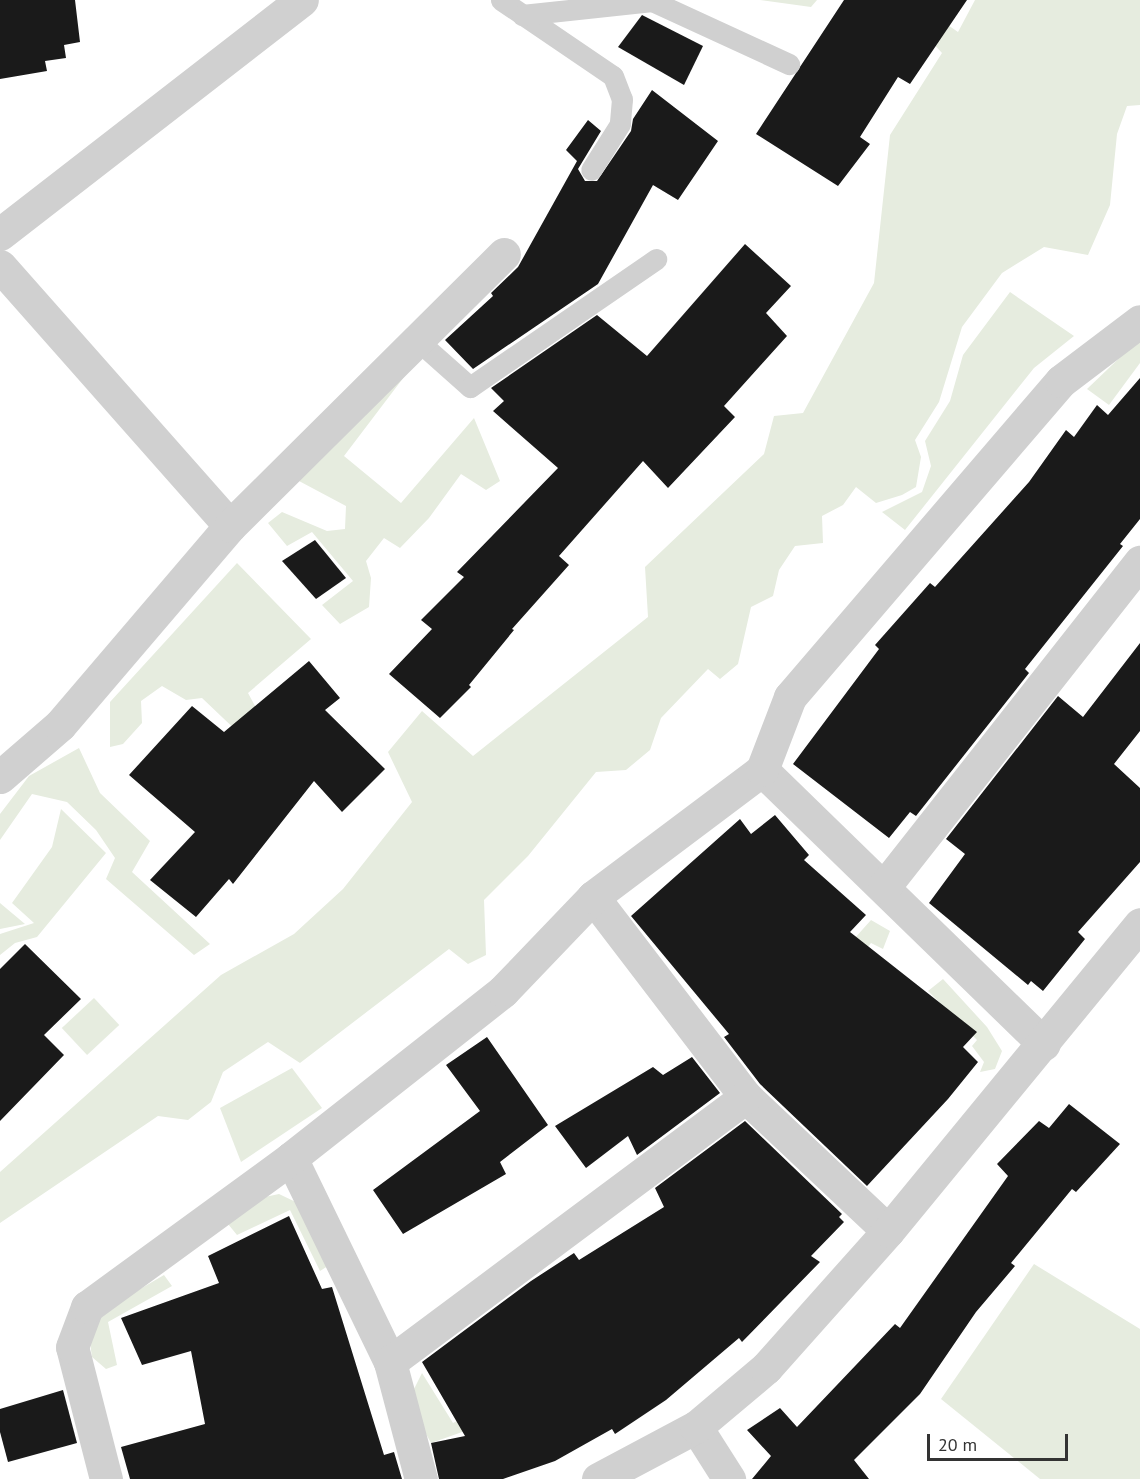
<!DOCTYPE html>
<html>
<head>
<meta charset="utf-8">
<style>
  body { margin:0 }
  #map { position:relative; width:1140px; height:1479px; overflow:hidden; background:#fff; font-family:"PT Sans",sans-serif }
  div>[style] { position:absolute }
  .green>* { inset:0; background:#e6ecdf; transform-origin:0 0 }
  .building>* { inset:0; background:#1a1a1a }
  .service>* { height:21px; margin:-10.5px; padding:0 10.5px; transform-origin:10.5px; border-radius:10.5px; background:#d0d0d0 }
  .minor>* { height:33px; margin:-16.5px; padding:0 16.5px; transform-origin:16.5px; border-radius:16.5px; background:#d0d0d0 }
  .tertiary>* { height:33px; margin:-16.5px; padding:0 16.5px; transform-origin:16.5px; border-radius:16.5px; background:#d0d0d0 }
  span { translate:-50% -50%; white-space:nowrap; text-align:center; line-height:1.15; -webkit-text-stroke:6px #fff; paint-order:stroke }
  .scale { position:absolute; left:927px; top:1434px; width:141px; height:27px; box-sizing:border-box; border:3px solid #333; border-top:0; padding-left:8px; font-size:18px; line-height:21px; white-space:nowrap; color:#333; -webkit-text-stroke:4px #fff; paint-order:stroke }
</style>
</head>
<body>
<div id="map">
  <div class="green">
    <i style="clip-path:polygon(760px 0,817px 0,811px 7px)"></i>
    <i style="clip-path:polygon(975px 0,1140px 0,1140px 105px,1127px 106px,1117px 134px,1110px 205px,1088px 255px,1044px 247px,1002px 273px,962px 327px,939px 402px,915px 440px,921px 457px,916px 487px,902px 495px,876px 503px,856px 487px,843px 505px,822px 516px,823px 543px,795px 546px,779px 570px,773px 596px,751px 607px,738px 664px,720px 679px,708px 669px,661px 718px,650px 750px,626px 770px,596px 772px,528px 856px,484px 900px,486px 955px,468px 964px,449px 949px,300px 1063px,268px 1042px,223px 1072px,211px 1102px,188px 1120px,158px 1116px,0 1223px,0 1172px,221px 975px,294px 934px,343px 889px,412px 802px,388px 752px,422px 711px,473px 756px,648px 617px,645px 567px,764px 454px,774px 416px,803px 413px,874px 283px,890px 135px,942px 53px,930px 40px,942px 21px,958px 32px)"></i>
    <i style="clip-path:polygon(1010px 292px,1074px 336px,1034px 368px,905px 530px,882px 512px,922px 492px,931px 466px,925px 441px,950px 401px,963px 355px)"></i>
    <i style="clip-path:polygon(1140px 341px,1140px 363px,1109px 405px,1087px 389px,1134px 344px)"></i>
    <i style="clip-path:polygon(401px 369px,407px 373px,344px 456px,401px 503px,474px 418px,500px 481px,486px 490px,461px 474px,429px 518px,400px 548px,384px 538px,366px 561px,371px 578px,369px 607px,340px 624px,322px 605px,353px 581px,312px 532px,287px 546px,268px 523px,282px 512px,327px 531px,345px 529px,346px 506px,299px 481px)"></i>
    <i style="clip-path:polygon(237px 563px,311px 639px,248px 693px,262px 719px,243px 737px,202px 698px,186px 700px,162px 686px,141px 701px,142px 723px,123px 744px,110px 747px,110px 702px)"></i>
    <i style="clip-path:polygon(79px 748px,100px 793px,150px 841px,132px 872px,210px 944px,194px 955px,106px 879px,115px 858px,96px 830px,67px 802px,32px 794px,0 840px,0 814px,29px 776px)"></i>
    <i style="clip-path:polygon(61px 809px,106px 853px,37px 937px,15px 943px,0 955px,0 934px,34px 923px,12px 903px,52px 847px)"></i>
    <i style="clip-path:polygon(0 903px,25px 924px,0 929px)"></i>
    <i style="clip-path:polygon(871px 920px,890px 931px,883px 949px,871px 943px,826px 999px,812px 986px)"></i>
    <i style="clip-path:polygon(943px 979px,987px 1027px,1002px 1051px,995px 1069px,980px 1072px,984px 1062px,972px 1046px,977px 1040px,928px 991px)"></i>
    <i style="left:94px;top:998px;width:37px;height:44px;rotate:47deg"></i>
    <i style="clip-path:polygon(292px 1068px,322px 1108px,241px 1162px,220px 1108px)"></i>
    <i style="clip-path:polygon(279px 1194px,302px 1205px,331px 1264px,320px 1271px,290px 1210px,237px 1235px,228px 1224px,260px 1198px)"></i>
    <i style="clip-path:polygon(1034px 1264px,1140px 1329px,1140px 1479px,1040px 1479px,941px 1399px)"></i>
    <i style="clip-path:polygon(164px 1275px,172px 1286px,108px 1322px,117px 1365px,106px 1369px,92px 1357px,89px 1336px,101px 1312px)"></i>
    <i style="clip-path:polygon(422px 1373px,453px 1423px,493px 1404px,499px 1419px,431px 1443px,414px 1412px,413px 1391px)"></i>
  </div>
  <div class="building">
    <i style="clip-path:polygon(0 0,75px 0,80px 42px,64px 45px,66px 58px,45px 61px,47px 71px,0 79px)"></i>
    <i style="clip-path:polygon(844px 0,967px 0,910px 84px,898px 77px,860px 137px,870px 144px,838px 186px,756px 134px)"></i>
    <i style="clip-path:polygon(642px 15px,703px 46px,684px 85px,618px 47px)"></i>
    <i style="clip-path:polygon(652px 90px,718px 141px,678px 200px,653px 185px,598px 284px,473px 369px,445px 340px,493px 296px,491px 293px,518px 267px,577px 161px,566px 150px,588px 120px,601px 131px,578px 169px,585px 181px,597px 181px,631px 131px,633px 119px)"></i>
    <i style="clip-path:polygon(745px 244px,791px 286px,766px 313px,787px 336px,724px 406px,735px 417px,668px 488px,643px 461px,559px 556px,569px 565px,512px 629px,514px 630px,469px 685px,471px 687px,440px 718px,389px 674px,432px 629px,421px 620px,464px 577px,457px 572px,558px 468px,493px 411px,504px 401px,491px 388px,597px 315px,647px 356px)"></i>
    <i style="clip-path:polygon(1140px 378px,1140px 519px,1120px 544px,1123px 546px,1025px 669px,1029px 673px,916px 816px,910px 812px,889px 838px,793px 764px,879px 649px,875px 645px,930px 583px,935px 587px,1029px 482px,1066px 430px,1074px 437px,1097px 405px,1108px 415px)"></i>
    <i style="clip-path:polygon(315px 540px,346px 578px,316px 599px,282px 561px)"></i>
    <i style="clip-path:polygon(1140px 643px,1140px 731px,1114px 764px,1140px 788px,1140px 862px,1078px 932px,1085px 939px,1043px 991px,1031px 981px,1028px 985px,929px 903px,965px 854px,946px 839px,1058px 696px,1083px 717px)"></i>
    <i style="clip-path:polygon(309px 661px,340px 698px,325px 710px,385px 769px,342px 812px,314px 781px,233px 884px,229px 879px,196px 917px,150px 880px,195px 832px,129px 775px,192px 706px,224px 732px)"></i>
    <i style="clip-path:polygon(775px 815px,809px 855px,804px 860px,866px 915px,850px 932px,977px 1032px,963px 1047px,978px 1062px,948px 1099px,867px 1186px,760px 1084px,724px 1037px,729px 1034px,631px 916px,740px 819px,751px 834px)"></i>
    <i style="clip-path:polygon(25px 944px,81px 999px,44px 1035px,64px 1055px,0 1121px,0 969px)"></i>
    <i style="clip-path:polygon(487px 1037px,548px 1125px,500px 1162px,506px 1174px,403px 1234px,373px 1190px,480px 1111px,446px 1065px)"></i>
    <i style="clip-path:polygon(692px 1057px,720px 1093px,637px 1155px,628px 1136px,586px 1168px,555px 1126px,653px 1067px,663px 1075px)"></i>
    <i style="clip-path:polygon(1069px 1104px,1120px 1144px,1076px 1192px,1072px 1189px,1011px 1263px,1015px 1266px,976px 1312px,920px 1394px,854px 1460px,869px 1479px,752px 1479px,771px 1456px,747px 1430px,780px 1408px,797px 1427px,895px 1324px,900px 1328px,1008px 1176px,997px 1164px,1039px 1121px,1049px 1128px)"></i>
    <i style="clip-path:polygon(745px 1121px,842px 1214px,839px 1217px,844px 1222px,811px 1256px,820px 1262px,742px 1342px,739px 1338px,666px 1400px,615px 1434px,612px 1429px,555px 1461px,503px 1479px,439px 1479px,431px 1443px,465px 1436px,422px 1362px,531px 1281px,574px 1253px,579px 1260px,664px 1207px,655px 1188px)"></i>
    <i style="clip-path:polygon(289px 1216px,322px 1289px,332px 1287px,384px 1455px,394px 1452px,402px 1479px,130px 1479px,121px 1447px,205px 1424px,191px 1351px,142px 1365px,121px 1318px,219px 1283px,208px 1256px)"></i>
    <i style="clip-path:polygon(63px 1390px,77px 1443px,8px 1462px,0 1432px,0 1409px)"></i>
  </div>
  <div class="service">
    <i style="left:501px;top:0;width:135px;rotate:34.2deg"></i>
    <i style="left:613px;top:76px;width:25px;rotate:69deg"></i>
    <i style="left:622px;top:99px;width:25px;rotate:95deg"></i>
    <i style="left:620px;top:124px;width:54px;rotate:122.2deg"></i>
    <i style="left:522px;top:15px;width:131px;rotate:-6.1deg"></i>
    <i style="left:652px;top:1px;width:151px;rotate:24.7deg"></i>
    <i style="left:417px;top:340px;width:71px;rotate:41.6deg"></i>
    <i style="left:470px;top:387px;width:226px;rotate:-34.5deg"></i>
  </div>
  <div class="minor">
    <i style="left:0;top:266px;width:347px;rotate:48.5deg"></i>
    <i style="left:762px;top:770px;width:393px;rotate:44.2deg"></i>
    <i style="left:0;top:777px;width:79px;rotate:-40.9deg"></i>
    <i style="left:60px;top:725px;width:262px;rotate:-49.5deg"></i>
    <i style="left:230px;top:526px;width:386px;rotate:-44.8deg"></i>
    <i style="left:884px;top:887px;width:414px;rotate:-51.8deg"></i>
    <i style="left:593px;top:897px;width:252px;rotate:52.6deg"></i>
    <i style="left:746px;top:1097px;width:195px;rotate:43.3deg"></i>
    <i style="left:291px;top:1158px;width:227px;rotate:64.1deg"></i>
    <i style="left:390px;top:1362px;width:121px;rotate:75.2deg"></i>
    <i style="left:390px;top:1362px;width:444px;rotate:-36.7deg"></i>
    <i style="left:696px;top:1427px;width:62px;rotate:57.6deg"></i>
    <i style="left:106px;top:1479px;width:136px;rotate:-104.4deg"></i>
    <i style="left:72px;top:1347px;width:43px;rotate:-69.4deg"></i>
    <i style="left:87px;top:1307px;width:253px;rotate:-36.1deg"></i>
    <i style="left:291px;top:1158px;width:270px;rotate:-38.2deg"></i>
    <i style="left:503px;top:991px;width:130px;rotate:-46.2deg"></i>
    <i style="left:593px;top:897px;width:211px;rotate:-36.9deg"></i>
    <i style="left:762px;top:770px;width:78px;rotate:-69deg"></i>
    <i style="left:790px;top:697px;width:416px;rotate:-49.4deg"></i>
    <i style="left:1061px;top:381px;width:99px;rotate:-37.2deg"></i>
  </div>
  <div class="tertiary">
    <i style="left:0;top:234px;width:382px;rotate:-37.8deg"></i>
    <i style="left:598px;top:1479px;width:111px;rotate:-28deg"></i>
    <i style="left:696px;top:1427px;width:92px;rotate:-40.1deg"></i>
    <i style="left:766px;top:1368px;width:183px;rotate:-48.3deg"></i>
    <i style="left:888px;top:1231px;width:397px;rotate:-50.6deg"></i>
  </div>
  <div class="scale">20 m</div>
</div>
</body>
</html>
